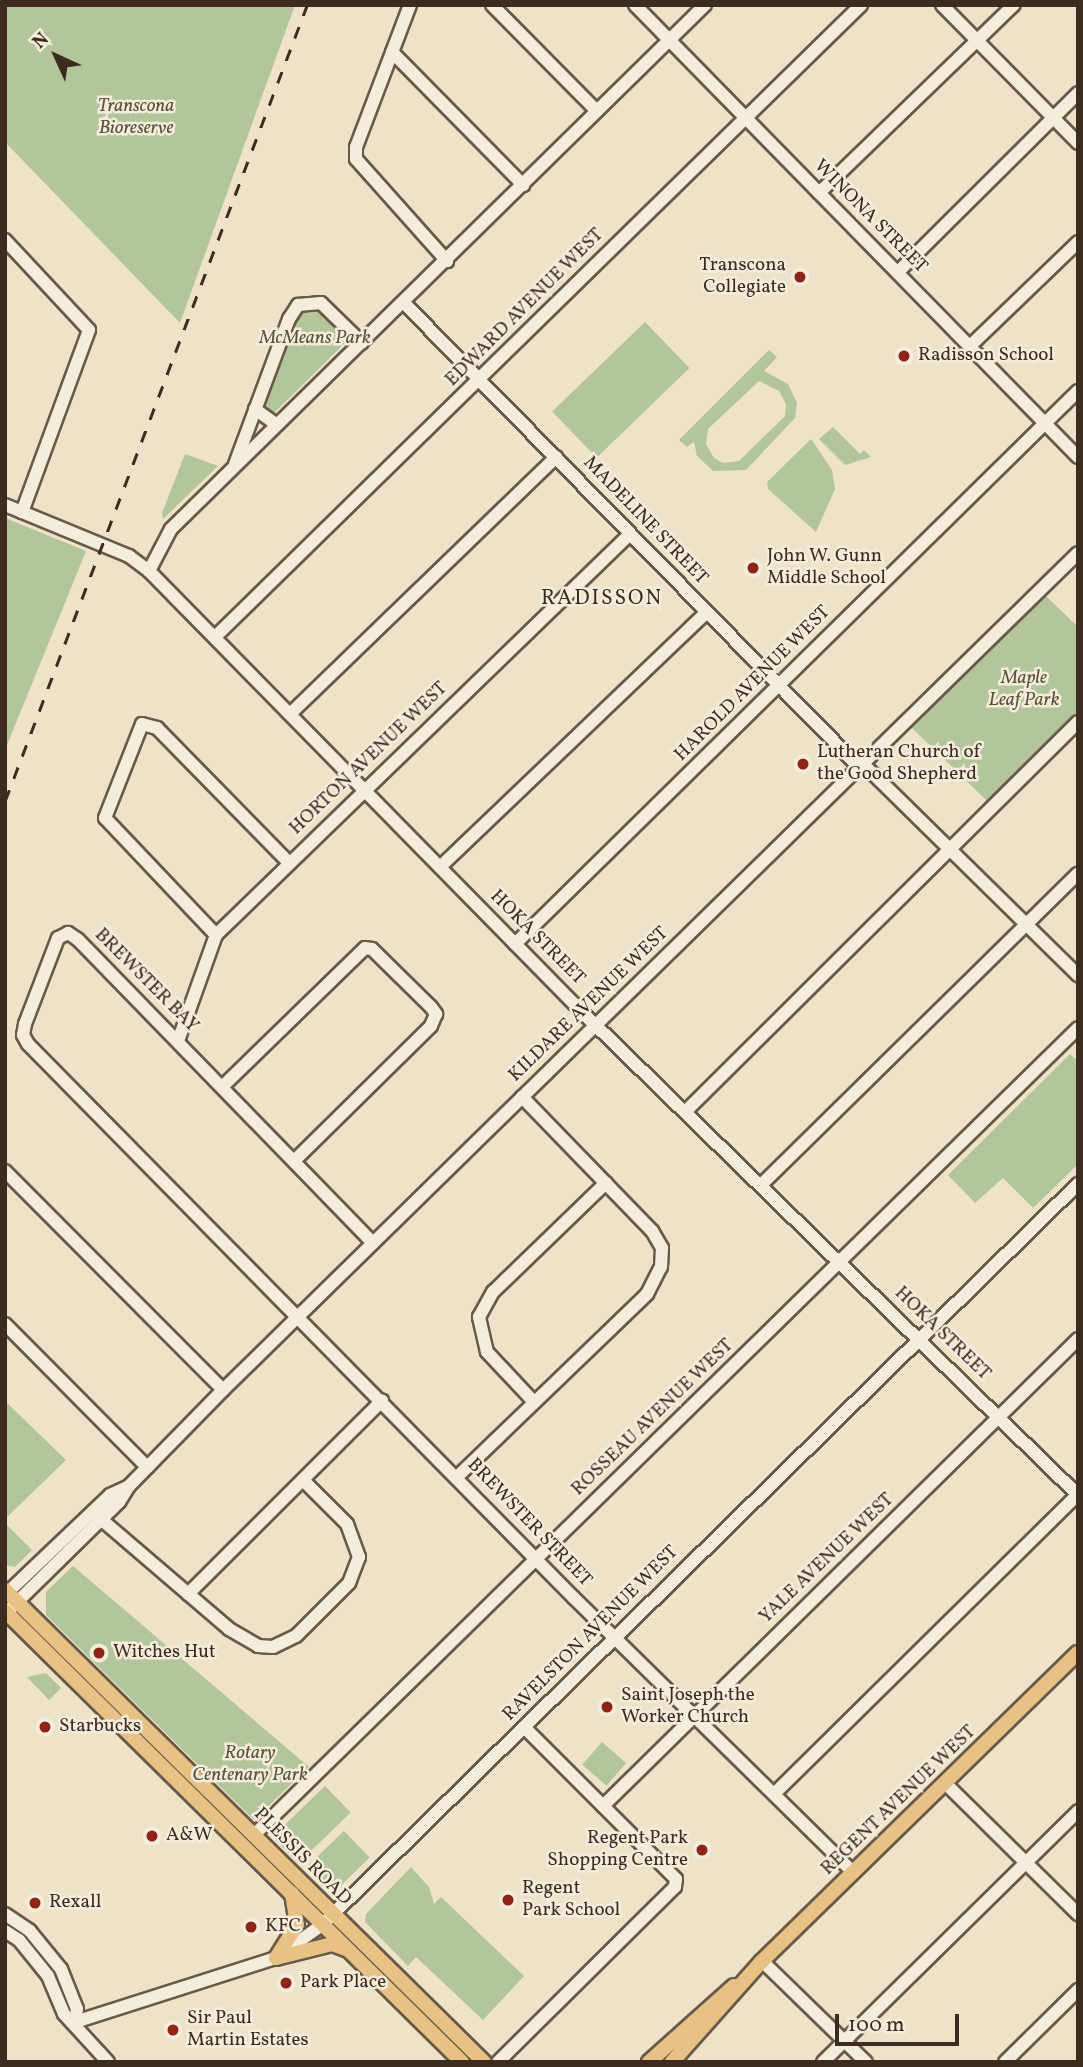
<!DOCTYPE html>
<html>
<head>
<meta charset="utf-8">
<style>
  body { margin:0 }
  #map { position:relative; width:1083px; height:2067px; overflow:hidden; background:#eee3c8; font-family:Vollkorn,serif }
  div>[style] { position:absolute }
  .green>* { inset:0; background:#b3c59a; transform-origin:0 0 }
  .roads { filter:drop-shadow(2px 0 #685948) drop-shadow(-2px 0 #685948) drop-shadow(0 2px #685948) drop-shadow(0 -2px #685948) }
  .minor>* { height:12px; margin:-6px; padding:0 6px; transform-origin:6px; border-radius:6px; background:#f4eddb }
  .major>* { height:14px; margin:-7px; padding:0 7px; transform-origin:7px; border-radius:7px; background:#e7c284 }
  .rail>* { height:2.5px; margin-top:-1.25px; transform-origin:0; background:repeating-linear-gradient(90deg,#3c2b1e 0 12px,transparent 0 24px) }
  .dots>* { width:19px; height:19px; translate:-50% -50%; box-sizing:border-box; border:4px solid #f4eddb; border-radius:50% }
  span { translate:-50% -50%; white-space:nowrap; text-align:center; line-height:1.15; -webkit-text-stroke:5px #f4eddb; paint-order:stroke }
  .park-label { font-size:19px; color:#5a523d; font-style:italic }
  .street-label { font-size:19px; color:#3c2b1e }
  .poi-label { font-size:19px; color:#3c2b1e }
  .right { translate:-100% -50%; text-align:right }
  .left { translate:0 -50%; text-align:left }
  .neighbourhood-label { font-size:21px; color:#3c2b1e; letter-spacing:2px }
  .frame { position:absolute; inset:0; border:7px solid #3c2b1e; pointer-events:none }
  .north { position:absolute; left:21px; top:21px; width:70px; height:70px; -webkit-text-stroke:5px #f4eddb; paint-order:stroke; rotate:315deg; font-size:19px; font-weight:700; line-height:28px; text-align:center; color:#3c2b1e }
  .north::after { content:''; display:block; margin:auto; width:24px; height:32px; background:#3c2b1e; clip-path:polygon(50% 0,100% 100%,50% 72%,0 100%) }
  .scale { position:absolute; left:835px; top:2014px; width:124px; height:32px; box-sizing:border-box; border:4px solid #3c2b1e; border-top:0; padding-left:9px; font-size:21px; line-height:24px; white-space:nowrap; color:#3c2b1e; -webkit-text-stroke:5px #f4eddb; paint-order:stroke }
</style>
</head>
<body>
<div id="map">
  <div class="green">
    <i style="clip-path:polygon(5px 5px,295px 5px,180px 323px,5px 142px)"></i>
    <i style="clip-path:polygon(307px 307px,321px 308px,350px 338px,273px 414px,264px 403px,296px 316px)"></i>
    <i style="left:645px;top:322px;width:64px;height:129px;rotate:46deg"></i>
    <i style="clip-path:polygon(evenodd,769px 350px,777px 357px,764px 371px,788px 384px,797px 403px,795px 418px,746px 470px,713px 471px,697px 456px,694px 442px,687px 447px,679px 440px,769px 350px,759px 381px,779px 391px,786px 404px,785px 416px,739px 461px,723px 463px,714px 458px,706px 444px,708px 429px,759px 381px)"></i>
    <i style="clip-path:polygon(833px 427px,860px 454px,864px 450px,871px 457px,845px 465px,819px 439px)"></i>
    <i style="clip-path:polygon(811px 439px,832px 470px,835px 489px,816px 532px,768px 489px,767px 482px)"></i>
    <i style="clip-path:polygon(185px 454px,218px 466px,163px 519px,162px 513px)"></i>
    <i style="clip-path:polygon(5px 518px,86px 551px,5px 750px)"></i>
    <i style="clip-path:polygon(1044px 594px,1078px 627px,1078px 712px,987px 801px,910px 726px)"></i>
    <i style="clip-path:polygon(1070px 1054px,1078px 1061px,1078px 1164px,1033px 1208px,1003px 1178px,975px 1203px,948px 1175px)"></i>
    <i style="clip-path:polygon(5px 1401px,66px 1460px,5px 1519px)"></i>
    <i style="clip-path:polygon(5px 1523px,32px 1550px,15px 1567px,5px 1565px)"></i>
    <i style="clip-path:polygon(73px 1566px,309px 1767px,254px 1820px,46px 1615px,46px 1592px)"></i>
    <i style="clip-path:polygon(46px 1673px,61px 1688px,49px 1700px,27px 1677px)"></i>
    <i style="left:602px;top:1742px;width:32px;height:30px;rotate:41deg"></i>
    <i style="left:325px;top:1786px;width:37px;height:73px;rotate:46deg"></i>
    <i style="left:344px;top:1831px;width:37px;height:54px;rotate:46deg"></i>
    <i style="clip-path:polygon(411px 1867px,429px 1887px,434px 1904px,441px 1897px,524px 1976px,483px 2020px,416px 1957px,408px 1966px,365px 1922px,366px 1914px)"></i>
  </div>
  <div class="roads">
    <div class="minor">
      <i style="left:410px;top:5px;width:152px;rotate:110.8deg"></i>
      <i style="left:356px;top:147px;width:12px;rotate:90deg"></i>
      <i style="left:356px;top:159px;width:137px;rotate:48.3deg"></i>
      <i style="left:492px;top:5px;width:149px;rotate:45.3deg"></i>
      <i style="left:635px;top:5px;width:633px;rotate:45.58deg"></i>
      <i style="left:942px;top:5px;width:194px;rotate:45.4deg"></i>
      <i style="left:392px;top:52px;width:187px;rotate:45.4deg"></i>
      <i style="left:819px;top:193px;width:271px;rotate:-44deg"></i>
      <i style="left:5px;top:240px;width:123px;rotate:47deg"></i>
      <i style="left:89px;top:330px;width:194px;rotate:110.2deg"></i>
      <i style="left:898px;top:272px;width:254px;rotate:-44.8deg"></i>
      <i style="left:404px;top:303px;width:648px;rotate:45.56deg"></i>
      <i style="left:970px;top:346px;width:150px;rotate:-43.9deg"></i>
      <i style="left:255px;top:409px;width:27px;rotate:36deg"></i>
      <i style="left:235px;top:464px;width:155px;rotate:-69.6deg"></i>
      <i style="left:289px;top:319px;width:17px;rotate:-57deg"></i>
      <i style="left:298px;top:305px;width:23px;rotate:-5deg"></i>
      <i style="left:321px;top:303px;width:57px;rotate:44.3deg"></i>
      <i style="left:5px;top:505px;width:134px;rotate:22.4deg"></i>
      <i style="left:129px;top:556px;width:25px;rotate:37deg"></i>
      <i style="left:149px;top:571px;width:621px;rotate:45.52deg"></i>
      <i style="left:584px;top:1014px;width:689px;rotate:44.24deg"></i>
      <i style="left:149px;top:571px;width:47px;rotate:-62.4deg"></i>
      <i style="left:171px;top:529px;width:748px;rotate:-44.46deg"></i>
      <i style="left:215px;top:637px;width:904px;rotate:-44.37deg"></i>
      <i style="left:290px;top:714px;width:370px;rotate:-44deg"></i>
      <i style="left:862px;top:763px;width:303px;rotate:44.5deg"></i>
      <i style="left:440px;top:867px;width:369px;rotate:-43.7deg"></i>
      <i style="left:216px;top:935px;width:161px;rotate:-133.5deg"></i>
      <i style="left:105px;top:818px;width:101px;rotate:-68.5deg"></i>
      <i style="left:142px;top:724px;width:16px;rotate:15deg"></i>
      <i style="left:157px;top:728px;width:189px;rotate:45.6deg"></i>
      <i style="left:515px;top:944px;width:789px;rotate:-44.49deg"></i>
      <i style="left:178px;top:1041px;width:113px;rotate:-70.3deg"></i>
      <i style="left:216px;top:935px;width:576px;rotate:-44.09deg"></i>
      <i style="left:222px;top:1087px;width:199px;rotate:-44.2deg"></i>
      <i style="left:365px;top:948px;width:7px;rotate:8deg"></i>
      <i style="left:372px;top:949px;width:83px;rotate:44.5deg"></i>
      <i style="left:431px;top:1007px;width:9px;rotate:54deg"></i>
      <i style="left:436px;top:1014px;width:13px;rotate:113deg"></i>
      <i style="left:431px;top:1026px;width:192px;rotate:135.4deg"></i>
      <i style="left:687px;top:1110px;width:551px;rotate:-44.78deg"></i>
      <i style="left:5px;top:1171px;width:309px;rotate:45.1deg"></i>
      <i style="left:761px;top:1185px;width:444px;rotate:-44.5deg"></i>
      <i style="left:373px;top:1243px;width:424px;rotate:-134.2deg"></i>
      <i style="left:77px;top:939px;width:11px;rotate:-146deg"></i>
      <i style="left:68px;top:933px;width:11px;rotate:153deg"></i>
      <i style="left:58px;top:938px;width:92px;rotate:111deg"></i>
      <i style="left:25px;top:1024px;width:11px;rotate:100deg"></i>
      <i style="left:23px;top:1035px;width:10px;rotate:61deg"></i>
      <i style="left:28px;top:1044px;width:778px;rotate:45.42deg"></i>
      <i style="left:574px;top:1598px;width:391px;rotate:44.5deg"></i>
      <i style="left:5px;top:1324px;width:202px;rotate:45.2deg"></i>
      <i style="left:534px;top:1402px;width:69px;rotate:-133.2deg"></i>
      <i style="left:487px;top:1352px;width:36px;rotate:-103deg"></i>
      <i style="left:479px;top:1317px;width:29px;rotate:-61deg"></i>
      <i style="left:493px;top:1292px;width:157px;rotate:-44deg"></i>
      <i style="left:457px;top:1477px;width:264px;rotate:-43.9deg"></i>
      <i style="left:647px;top:1294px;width:30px;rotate:-63deg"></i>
      <i style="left:661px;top:1267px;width:19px;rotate:-87deg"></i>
      <i style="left:662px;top:1248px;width:20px;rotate:-120deg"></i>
      <i style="left:652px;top:1231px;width:187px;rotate:-134.1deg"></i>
      <i style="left:102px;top:1520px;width:167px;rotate:40.6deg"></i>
      <i style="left:229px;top:1629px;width:34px;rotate:30deg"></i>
      <i style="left:258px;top:1646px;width:15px;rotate:4deg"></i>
      <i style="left:273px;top:1647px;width:25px;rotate:-26deg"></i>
      <i style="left:296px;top:1636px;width:75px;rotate:-45deg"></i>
      <i style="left:349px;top:1583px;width:28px;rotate:-69deg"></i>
      <i style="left:359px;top:1557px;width:35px;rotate:-110deg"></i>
      <i style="left:347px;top:1524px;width:62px;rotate:-135deg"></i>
      <i style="left:188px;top:1594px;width:274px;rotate:-44.9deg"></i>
      <i style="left:5px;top:1595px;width:145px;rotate:-43.6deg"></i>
      <i style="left:110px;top:1495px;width:21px;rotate:-25deg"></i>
      <i style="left:11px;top:1608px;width:151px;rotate:-44.5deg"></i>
      <i style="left:119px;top:1502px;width:19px;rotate:-58deg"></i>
      <i style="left:129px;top:1486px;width:134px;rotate:-45.6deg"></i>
      <i style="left:223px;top:1390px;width:1196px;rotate:-44.39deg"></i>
      <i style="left:945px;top:1783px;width:187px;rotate:44.6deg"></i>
      <i style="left:774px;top:1794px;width:427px;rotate:-44.6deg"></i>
      <i style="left:603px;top:1806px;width:666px;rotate:-44.51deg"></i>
      <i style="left:254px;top:1835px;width:1153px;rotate:-44.4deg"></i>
      <i style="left:5px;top:1914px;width:30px;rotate:34deg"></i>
      <i style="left:30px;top:1931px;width:49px;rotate:50.8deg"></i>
      <i style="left:61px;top:1969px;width:43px;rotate:68.2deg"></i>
      <i style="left:77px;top:2009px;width:13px;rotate:99deg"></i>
      <i style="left:5px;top:1931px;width:17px;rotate:33deg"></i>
      <i style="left:19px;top:1940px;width:46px;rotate:51.1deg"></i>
      <i style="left:48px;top:1976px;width:41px;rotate:67.2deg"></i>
      <i style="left:64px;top:2014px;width:65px;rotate:47.5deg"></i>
      <i style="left:762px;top:1961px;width:145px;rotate:44.2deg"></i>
      <i style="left:75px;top:2022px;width:211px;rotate:-17.7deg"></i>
      <i style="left:276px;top:1958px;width:57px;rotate:-35.7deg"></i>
      <i style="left:322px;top:1925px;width:1059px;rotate:-44.43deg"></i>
      <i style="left:498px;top:2062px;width:249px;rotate:-44.7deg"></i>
      <i style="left:675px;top:1887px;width:8px;rotate:-83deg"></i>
      <i style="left:676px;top:1879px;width:215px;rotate:-135deg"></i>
      <i style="left:823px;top:2062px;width:358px;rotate:-44.5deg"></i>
      <i style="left:1005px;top:2062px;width:103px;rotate:-44.6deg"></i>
    </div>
    <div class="major">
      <i style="left:5px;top:1590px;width:672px;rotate:44.58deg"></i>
      <i style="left:5px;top:1611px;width:642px;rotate:44.62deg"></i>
      <i style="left:276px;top:1958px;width:58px;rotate:-14deg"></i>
      <i style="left:332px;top:1944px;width:15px;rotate:20deg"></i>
      <i style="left:276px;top:1958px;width:39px;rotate:-58deg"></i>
      <i style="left:297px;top:1925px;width:32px;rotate:-99deg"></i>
      <i style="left:649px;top:2062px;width:114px;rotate:-41.8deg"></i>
      <i style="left:672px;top:2062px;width:135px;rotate:-48.3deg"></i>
      <i style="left:762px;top:1961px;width:441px;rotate:-44.3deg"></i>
    </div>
  </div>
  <div class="rail">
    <i style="left:5px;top:801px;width:851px;rotate:-69.22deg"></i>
  </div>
  <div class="dots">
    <i style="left:800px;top:277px;background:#8f2418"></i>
    <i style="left:904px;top:356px;background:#8f2418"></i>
    <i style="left:753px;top:568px;background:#8f2418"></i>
    <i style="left:803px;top:764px;background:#8f2418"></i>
    <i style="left:99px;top:1653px;background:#8f2418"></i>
    <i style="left:607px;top:1707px;background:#8f2418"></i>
    <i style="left:45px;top:1727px;background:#8f2418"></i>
    <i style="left:152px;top:1836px;background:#8f2418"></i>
    <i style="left:702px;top:1850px;background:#8f2418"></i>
    <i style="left:508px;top:1900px;background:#8f2418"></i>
    <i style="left:35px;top:1903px;background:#8f2418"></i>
    <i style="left:251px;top:1927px;background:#8f2418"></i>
    <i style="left:286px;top:1983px;background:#8f2418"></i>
    <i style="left:173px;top:2030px;background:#8f2418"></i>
  </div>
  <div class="park-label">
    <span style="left:136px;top:118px">Transcona<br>Bioreserve</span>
    <span style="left:315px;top:339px">McMeans Park</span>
    <span style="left:1024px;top:690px">Maple<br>Leaf Park</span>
    <span style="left:250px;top:1765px">Rotary<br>Centenary Park</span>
  </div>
  <div class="street-label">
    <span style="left:870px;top:217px;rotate:45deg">WINONA STREET</span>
    <span style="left:525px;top:308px;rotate:-45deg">EDWARD AVENUE WEST</span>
    <span style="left:645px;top:521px;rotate:46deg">MADELINE STREET</span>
    <span style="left:753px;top:684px;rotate:-45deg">HAROLD AVENUE WEST</span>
    <span style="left:369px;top:759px;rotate:-44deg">HORTON AVENUE WEST</span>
    <span style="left:537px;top:938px;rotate:45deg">HOKA STREET</span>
    <span style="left:146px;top:981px;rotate:45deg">BREWSTER BAY</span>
    <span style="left:589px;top:1005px;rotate:-44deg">KILDARE AVENUE WEST</span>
    <span style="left:942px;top:1334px;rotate:44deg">HOKA STREET</span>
    <span style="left:653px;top:1418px;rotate:-44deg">ROSSEAU AVENUE WEST</span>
    <span style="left:529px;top:1523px;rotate:46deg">BREWSTER STREET</span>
    <span style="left:827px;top:1559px;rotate:-44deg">YALE AVENUE WEST</span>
    <span style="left:591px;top:1634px;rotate:-45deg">RAVELSTON AVENUE WEST</span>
    <span style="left:899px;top:1801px;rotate:-44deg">REGENT AVENUE WEST</span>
    <span style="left:302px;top:1857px;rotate:45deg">PLESSIS ROAD</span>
  </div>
  <div class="poi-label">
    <span class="right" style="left:786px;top:277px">Transcona<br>Collegiate</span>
    <span class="left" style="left:918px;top:356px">Radisson School</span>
    <span class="left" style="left:767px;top:568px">John W. Gunn<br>Middle School</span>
    <span class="left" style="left:817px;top:764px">Lutheran Church of<br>the Good Shepherd</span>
    <span class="left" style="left:113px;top:1653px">Witches Hut</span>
    <span class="left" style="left:621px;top:1707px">Saint Joseph the<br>Worker Church</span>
    <span class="left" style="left:59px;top:1727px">Starbucks</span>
    <span class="left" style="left:166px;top:1836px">A&amp;W</span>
    <span class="right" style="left:688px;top:1850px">Regent Park<br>Shopping Centre</span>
    <span class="left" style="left:522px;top:1900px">Regent<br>Park School</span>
    <span class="left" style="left:49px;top:1903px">Rexall</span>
    <span class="left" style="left:265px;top:1927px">KFC</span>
    <span class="left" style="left:300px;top:1983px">Park Place</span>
    <span class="left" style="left:187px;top:2030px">Sir Paul<br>Martin Estates</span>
  </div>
  <div class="neighbourhood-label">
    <span style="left:602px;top:599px">RADISSON</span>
  </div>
  <div class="frame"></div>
  <div class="north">N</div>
  <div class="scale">100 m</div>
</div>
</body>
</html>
